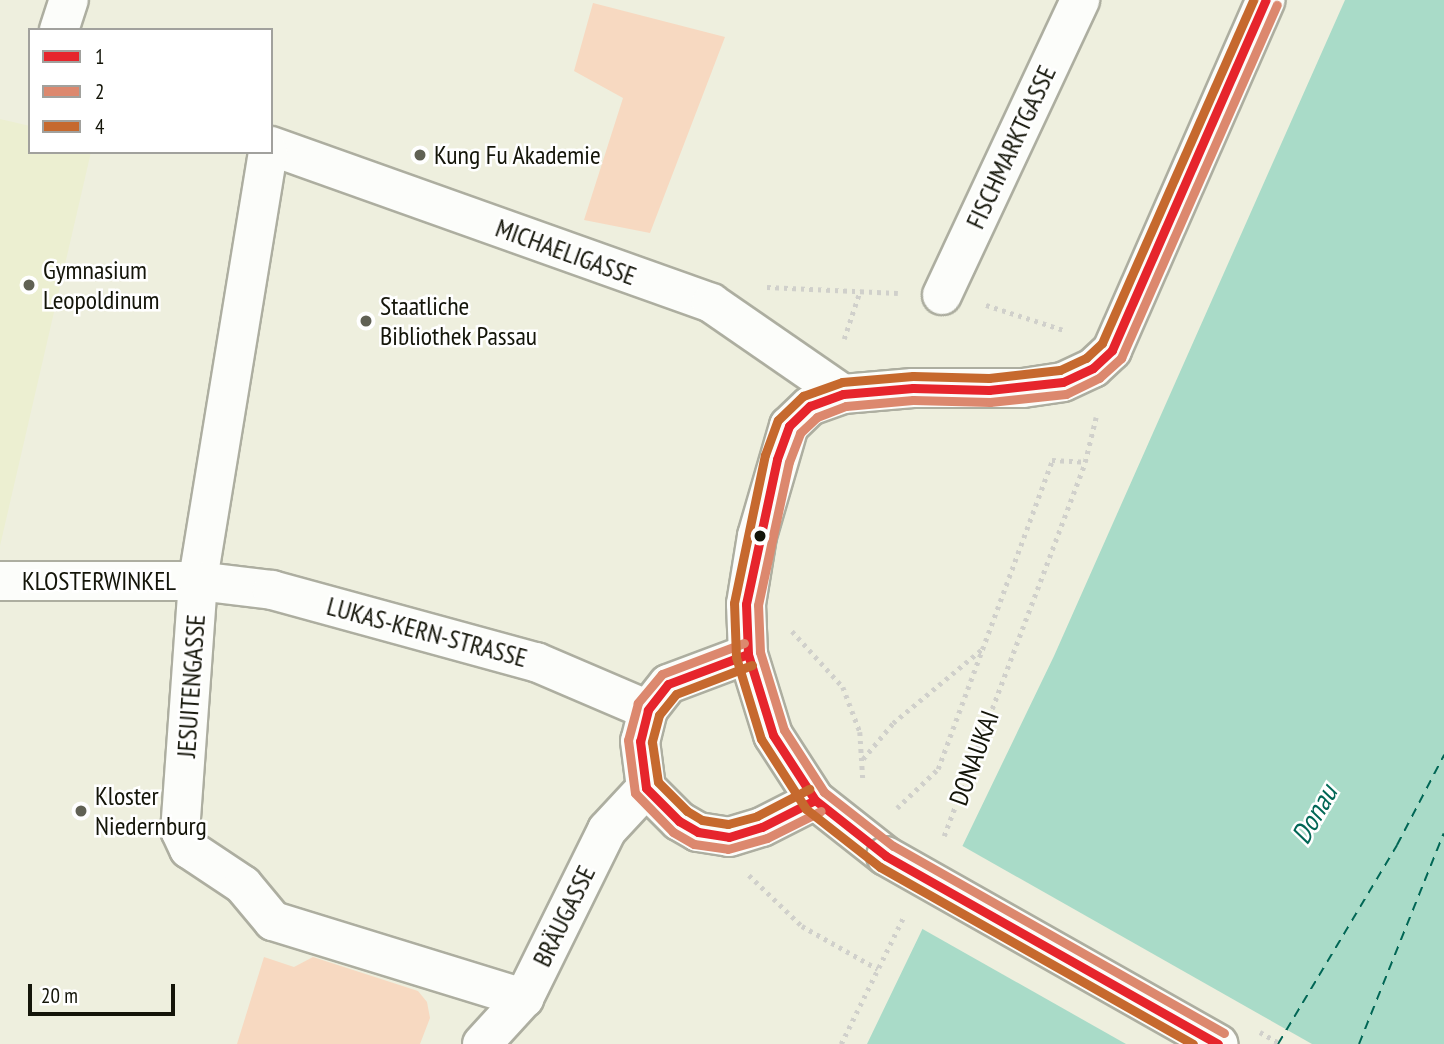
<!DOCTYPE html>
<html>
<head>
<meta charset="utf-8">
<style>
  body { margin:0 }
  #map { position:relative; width:1444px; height:1044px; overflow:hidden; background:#eeefde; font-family:"PT Sans Narrow",sans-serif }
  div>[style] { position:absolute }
  .built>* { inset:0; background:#ecefd1 }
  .green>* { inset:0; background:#f7d9c1 }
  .water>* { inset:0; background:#a9dbc8 }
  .pier>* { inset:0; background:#eeefde }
  .ferry>* { height:2px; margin-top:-1px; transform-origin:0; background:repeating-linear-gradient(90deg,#016655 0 9px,transparent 0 16px) }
  .path>* { height:4.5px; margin-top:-2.25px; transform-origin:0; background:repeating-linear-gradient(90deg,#d0d0cb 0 3.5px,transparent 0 8.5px) }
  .roads { filter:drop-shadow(2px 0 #adaea0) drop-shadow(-2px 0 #adaea0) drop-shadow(0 2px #adaea0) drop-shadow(0 -2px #adaea0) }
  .street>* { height:38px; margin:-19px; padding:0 19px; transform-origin:19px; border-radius:19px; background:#fcfdfa }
  .path-bridge>* { height:4.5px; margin-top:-2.25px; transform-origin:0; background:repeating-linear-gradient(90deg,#d0d0cb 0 3.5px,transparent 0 8.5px) }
  .bridges { filter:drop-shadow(2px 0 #adaea0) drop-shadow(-2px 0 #adaea0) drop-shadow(0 2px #adaea0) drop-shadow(0 -2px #adaea0) }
  .street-bridge>* { height:38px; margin:-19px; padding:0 19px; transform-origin:19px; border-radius:19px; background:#fcfdfa }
  .bus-1>* { height:9px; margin:-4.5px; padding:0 4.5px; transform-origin:4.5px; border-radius:4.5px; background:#e6252c }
  .bus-2>* { height:9px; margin:-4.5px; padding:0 4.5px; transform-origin:4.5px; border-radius:4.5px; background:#dc886e }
  .bus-3>* { height:9px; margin:-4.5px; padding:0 4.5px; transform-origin:4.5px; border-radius:4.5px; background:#c6692e }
  .dots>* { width:19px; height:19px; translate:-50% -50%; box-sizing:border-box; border:4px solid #fff; border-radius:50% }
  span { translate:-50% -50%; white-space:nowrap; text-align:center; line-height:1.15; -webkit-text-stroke:5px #fff; paint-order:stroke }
  .street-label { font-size:26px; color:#141509 }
  .poi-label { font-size:26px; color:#141509 }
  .left { translate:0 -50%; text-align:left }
  .water-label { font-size:28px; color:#016655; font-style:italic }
  .legend { position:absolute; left:28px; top:28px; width:245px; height:126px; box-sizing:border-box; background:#fff; border:2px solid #a1a19d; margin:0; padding:9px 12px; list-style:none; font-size:21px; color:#141509 }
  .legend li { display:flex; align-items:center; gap:14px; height:35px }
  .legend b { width:35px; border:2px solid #a1a19d }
  .scale { position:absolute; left:28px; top:984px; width:147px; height:32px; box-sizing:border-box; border:4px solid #141509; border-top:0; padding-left:9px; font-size:21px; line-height:24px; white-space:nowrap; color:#141509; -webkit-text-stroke:5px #fff; paint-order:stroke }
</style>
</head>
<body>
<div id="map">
  <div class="built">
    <i style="clip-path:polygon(0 119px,30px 126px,30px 152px,91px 152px,0 546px)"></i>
  </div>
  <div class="green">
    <i style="clip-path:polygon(593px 3px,725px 37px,650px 233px,584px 220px,623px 98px,574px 71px)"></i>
    <i style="clip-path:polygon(264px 957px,294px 967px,313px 957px,418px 991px,427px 1002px,430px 1018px,420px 1044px,237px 1044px)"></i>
  </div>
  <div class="water">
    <i style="clip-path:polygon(1345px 0,1444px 0,1444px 1044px,867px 1044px,1054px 656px)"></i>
  </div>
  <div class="pier">
    <i style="clip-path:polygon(959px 844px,1312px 1044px,1126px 1044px,919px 927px)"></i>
  </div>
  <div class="ferry">
    <i style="left:1278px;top:1044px;width:232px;rotate:-59.1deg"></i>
    <i style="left:1397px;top:845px;width:102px;rotate:-62.4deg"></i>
    <i style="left:1359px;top:1044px;width:227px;rotate:-68.1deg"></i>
  </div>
  <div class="path">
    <i style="left:767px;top:287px;width:131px;rotate:2.6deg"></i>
    <i style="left:986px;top:305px;width:82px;rotate:17.8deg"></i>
    <i style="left:844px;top:339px;width:51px;rotate:-71.6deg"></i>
    <i style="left:792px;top:631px;width:76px;rotate:47.7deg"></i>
    <i style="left:843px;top:687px;width:48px;rotate:69.3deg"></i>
    <i style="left:860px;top:732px;width:48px;rotate:86.4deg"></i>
    <i style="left:863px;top:759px;width:47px;rotate:-50.2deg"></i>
    <i style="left:893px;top:723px;width:116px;rotate:-39.7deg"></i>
    <i style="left:897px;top:808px;width:57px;rotate:-43.6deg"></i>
    <i style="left:938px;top:769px;width:329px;rotate:-69.7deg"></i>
    <i style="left:1052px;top:460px;width:33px;rotate:3deg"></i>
    <i style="left:944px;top:836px;width:400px;rotate:-69.3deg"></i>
    <i style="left:1085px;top:462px;width:46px;rotate:-76.3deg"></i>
    <i style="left:749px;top:875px;width:74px;rotate:43.9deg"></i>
    <i style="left:802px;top:926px;width:87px;rotate:29.5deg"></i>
    <i style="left:841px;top:1044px;width:143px;rotate:-63.8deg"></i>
  </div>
  <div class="roads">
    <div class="street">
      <i style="left:59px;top:30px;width:32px;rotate:-72deg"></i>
      <i style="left:271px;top:146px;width:467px;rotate:19.6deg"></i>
      <i style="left:711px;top:303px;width:160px;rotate:34.6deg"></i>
      <i style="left:268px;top:152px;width:435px;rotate:99.3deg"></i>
      <i style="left:198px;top:581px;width:250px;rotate:94.1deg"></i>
      <i style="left:180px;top:830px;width:21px;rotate:65deg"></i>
      <i style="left:189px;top:849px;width:65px;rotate:33.7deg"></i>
      <i style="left:243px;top:885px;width:47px;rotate:50.2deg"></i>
      <i style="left:273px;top:921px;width:263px;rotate:17.1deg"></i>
      <i style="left:942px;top:295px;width:326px;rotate:-64.9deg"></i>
      <i style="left:0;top:581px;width:198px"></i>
      <i style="left:198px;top:581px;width:75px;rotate:6.9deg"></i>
      <i style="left:272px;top:590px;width:274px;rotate:15.3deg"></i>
      <i style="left:536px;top:662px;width:122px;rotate:23.2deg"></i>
      <i style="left:748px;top:654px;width:85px;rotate:159.4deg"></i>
      <i style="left:668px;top:684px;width:33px;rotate:128deg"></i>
      <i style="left:648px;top:710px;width:32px;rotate:104deg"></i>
      <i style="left:640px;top:741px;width:47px;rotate:82.7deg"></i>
      <i style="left:646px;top:788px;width:47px;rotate:45deg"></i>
      <i style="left:679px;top:821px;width:22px;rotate:30deg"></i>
      <i style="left:698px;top:832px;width:31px;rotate:9deg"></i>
      <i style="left:729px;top:837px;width:34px;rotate:-17deg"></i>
      <i style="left:762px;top:827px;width:59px;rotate:-27deg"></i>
      <i style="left:886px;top:856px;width:90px;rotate:-141.7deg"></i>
      <i style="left:815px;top:800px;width:77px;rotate:-122.9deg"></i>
      <i style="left:773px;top:735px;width:85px;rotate:-107.2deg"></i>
      <i style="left:748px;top:654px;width:50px;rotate:-92.3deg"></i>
      <i style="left:746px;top:604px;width:69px;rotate:-80.8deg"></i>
      <i style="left:757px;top:536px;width:115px;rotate:-73.8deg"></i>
      <i style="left:789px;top:426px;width:29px;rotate:-44deg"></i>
      <i style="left:810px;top:406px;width:35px;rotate:-20deg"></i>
      <i style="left:843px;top:394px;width:70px;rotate:-4.9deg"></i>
      <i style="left:913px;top:388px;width:110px"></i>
      <i style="left:1023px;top:388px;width:40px;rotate:-8.5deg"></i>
      <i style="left:1063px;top:382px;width:33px;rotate:-25deg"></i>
      <i style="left:1093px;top:368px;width:26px;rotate:-43deg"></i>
      <i style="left:1112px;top:350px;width:382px;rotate:-66.3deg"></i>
      <i style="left:482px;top:1044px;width:62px;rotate:-47.6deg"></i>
      <i style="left:524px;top:998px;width:187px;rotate:-63.7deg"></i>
      <i style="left:607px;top:830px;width:57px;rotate:-47.1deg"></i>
    </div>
  </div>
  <div class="path-bridge">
    <i style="left:1260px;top:1032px;width:24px;rotate:30deg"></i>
  </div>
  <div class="bridges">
    <div class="street-bridge">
      <i style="left:886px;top:856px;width:382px;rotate:29.5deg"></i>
    </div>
  </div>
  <div class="bus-1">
    <i style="left:748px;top:654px;width:85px;rotate:159.4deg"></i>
    <i style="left:668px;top:684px;width:33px;rotate:128deg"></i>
    <i style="left:648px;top:710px;width:32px;rotate:104deg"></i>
    <i style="left:640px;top:741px;width:47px;rotate:82.7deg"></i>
    <i style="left:646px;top:788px;width:47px;rotate:45deg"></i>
    <i style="left:679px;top:821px;width:22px;rotate:30deg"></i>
    <i style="left:698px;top:832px;width:31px;rotate:9deg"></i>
    <i style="left:729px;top:837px;width:34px;rotate:-17deg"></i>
    <i style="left:762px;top:827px;width:59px;rotate:-27deg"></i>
    <i style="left:1218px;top:1044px;width:382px;rotate:-150.5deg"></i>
    <i style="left:886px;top:856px;width:90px;rotate:-141.7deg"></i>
    <i style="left:815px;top:800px;width:77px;rotate:-122.9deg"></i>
    <i style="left:773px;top:735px;width:85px;rotate:-107.2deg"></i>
    <i style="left:748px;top:654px;width:50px;rotate:-92.3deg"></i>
    <i style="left:746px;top:604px;width:148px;rotate:-77.9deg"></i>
    <i style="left:777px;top:459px;width:35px;rotate:-70deg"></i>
    <i style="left:789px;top:426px;width:29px;rotate:-44deg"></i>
    <i style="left:810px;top:406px;width:35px;rotate:-20deg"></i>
    <i style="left:843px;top:394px;width:70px;rotate:-4.9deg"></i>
    <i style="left:913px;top:388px;width:76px;rotate:1.5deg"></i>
    <i style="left:989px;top:390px;width:74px;rotate:-6.2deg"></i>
    <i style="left:1063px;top:382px;width:33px;rotate:-25deg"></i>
    <i style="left:1093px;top:368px;width:26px;rotate:-43deg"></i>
    <i style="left:1112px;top:350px;width:382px;rotate:-66.3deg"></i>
  </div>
  <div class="bus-2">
    <i style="left:744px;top:643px;width:88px;rotate:159.3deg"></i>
    <i style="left:662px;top:674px;width:38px;rotate:130deg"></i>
    <i style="left:638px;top:703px;width:38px;rotate:105deg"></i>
    <i style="left:628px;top:740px;width:53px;rotate:82.5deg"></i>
    <i style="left:635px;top:793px;width:54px;rotate:45.7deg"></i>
    <i style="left:673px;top:832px;width:24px;rotate:30deg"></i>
    <i style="left:694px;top:844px;width:34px;rotate:8deg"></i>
    <i style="left:728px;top:849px;width:41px;rotate:-15.8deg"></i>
    <i style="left:767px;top:838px;width:60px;rotate:-26.6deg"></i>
    <i style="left:1224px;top:1033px;width:380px;rotate:-150.5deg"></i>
    <i style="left:893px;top:846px;width:88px;rotate:-142deg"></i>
    <i style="left:824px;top:792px;width:74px;rotate:-122.8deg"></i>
    <i style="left:784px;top:730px;width:82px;rotate:-107.1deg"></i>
    <i style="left:760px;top:652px;width:47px;rotate:-92.4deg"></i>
    <i style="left:758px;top:605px;width:146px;rotate:-77.8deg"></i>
    <i style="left:789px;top:462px;width:31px;rotate:-69deg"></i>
    <i style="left:800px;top:433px;width:23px;rotate:-43deg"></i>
    <i style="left:817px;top:417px;width:31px;rotate:-21deg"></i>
    <i style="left:846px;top:406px;width:67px;rotate:-5.1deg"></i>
    <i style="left:913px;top:400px;width:77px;rotate:1.5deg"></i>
    <i style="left:990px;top:402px;width:76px;rotate:-6deg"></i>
    <i style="left:1066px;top:394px;width:37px;rotate:-26deg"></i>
    <i style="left:1099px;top:378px;width:30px;rotate:-42deg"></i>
    <i style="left:1121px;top:358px;width:386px;rotate:-66.2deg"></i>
  </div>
  <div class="bus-3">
    <i style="left:752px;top:665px;width:81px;rotate:159.1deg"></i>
    <i style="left:676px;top:694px;width:27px;rotate:129deg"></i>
    <i style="left:659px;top:715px;width:28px;rotate:105deg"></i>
    <i style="left:652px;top:742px;width:40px;rotate:81.5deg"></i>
    <i style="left:658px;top:782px;width:41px;rotate:45deg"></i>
    <i style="left:687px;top:811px;width:17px;rotate:31deg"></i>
    <i style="left:702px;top:820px;width:26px;rotate:9deg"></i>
    <i style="left:728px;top:824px;width:30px;rotate:-15deg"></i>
    <i style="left:757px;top:816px;width:59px;rotate:-27.4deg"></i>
    <i style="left:1193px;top:1044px;width:360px;rotate:-150.5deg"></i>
    <i style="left:880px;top:867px;width:94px;rotate:-141.9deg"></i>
    <i style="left:806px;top:809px;width:83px;rotate:-122.7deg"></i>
    <i style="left:761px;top:739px;width:86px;rotate:-107deg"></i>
    <i style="left:736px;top:657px;width:54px;rotate:-92.1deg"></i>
    <i style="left:734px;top:603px;width:151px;rotate:-78.2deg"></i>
    <i style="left:765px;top:455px;width:37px;rotate:-70deg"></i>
    <i style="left:778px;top:420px;width:35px;rotate:-44deg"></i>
    <i style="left:803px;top:396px;width:41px;rotate:-19.7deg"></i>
    <i style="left:842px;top:382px;width:71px;rotate:-4.8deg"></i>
    <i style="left:913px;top:376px;width:76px;rotate:1.5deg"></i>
    <i style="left:989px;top:378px;width:71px;rotate:-6.4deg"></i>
    <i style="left:1060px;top:370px;width:29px;rotate:-25deg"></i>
    <i style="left:1086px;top:358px;width:22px;rotate:-43deg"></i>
    <i style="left:1102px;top:343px;width:375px;rotate:-66.2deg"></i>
  </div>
  <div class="dots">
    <i style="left:420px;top:155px;background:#606154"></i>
    <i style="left:29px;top:285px;background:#606154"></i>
    <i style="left:366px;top:321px;background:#606154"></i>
    <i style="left:760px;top:536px;background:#141509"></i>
    <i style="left:81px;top:811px;background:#606154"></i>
  </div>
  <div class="street-label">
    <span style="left:1011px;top:147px;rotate:-65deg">FISCHMARKTGASSE</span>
    <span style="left:566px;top:252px;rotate:20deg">MICHAELIGASSE</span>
    <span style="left:99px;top:581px">KLOSTERWINKEL</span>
    <span style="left:427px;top:632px;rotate:15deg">LUKAS-KERN-STRASSE</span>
    <span style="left:191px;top:686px;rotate:-86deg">JESUITENGASSE</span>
    <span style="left:974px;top:758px;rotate:-70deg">DONAUKAI</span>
    <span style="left:564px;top:916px;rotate:-64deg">BRÄUGASSE</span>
  </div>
  <div class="poi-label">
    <span class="left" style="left:434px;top:155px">Kung Fu Akademie</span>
    <span class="left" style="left:43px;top:285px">Gymnasium<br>Leopoldinum</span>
    <span class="left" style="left:380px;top:321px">Staatliche<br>Bibliothek Passau</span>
    <span class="left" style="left:95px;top:811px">Kloster<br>Niedernburg</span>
  </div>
  <div class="water-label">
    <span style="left:1314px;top:814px;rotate:-60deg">Donau</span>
  </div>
  <ul class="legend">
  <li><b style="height:9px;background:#e6252c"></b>1</li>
  <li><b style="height:9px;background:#dc886e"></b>2</li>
  <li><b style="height:9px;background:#c6692e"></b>4</li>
  </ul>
  <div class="scale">20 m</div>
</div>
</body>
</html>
